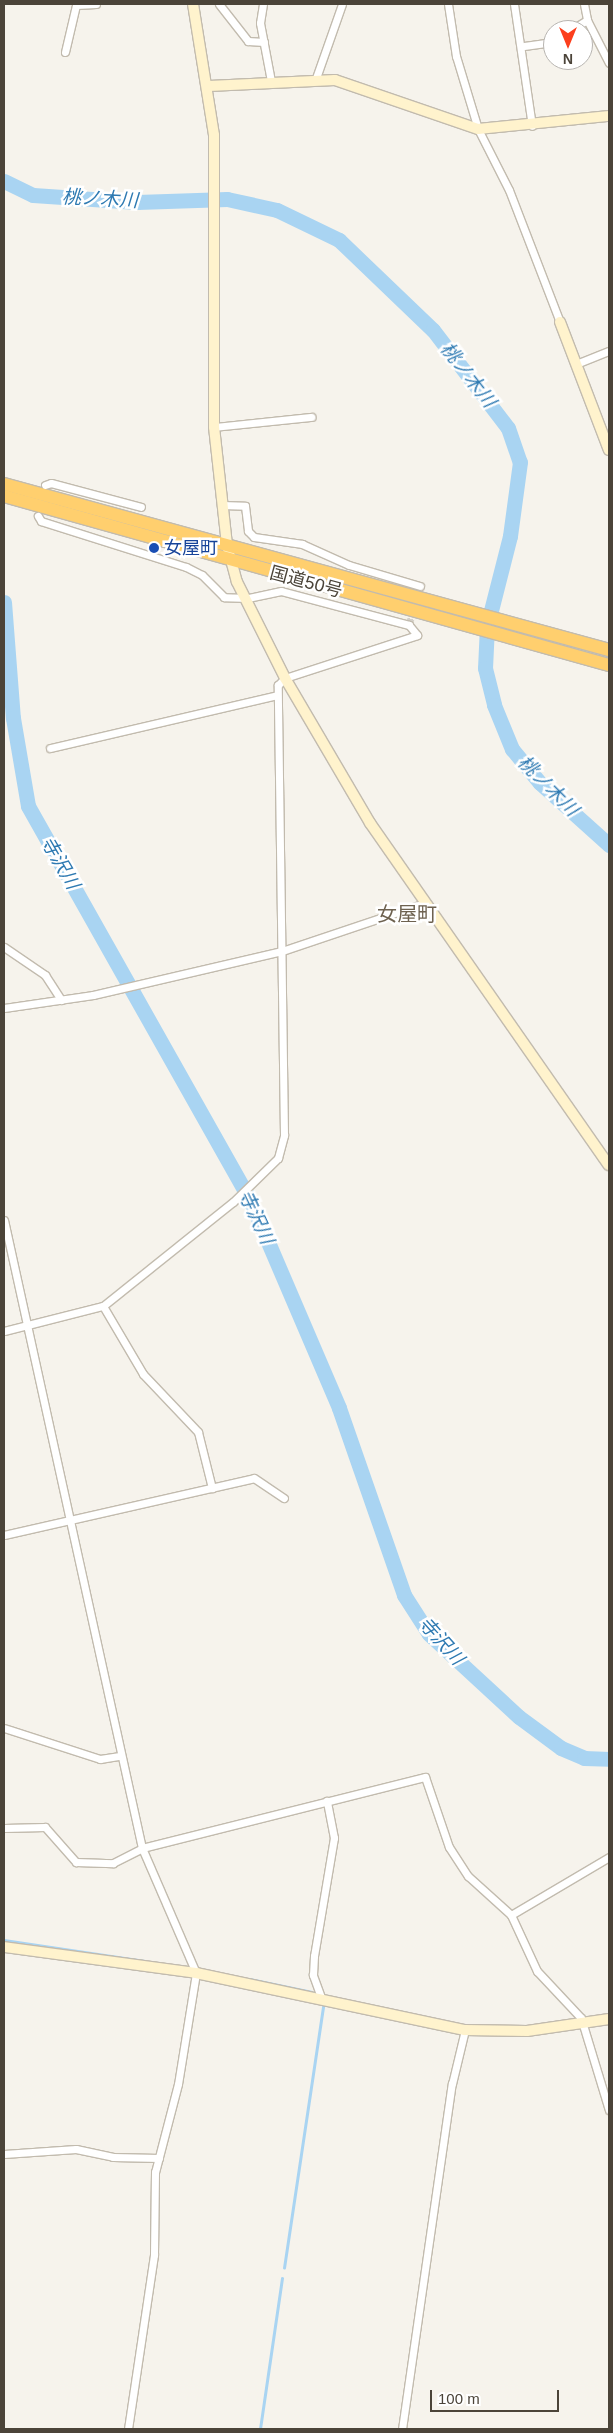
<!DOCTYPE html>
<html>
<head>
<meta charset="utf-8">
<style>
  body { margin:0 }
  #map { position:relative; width:613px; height:2433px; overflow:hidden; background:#f6f3ec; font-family:Helvetica,"Noto Sans JP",sans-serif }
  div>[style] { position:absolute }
  .stream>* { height:2.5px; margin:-1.25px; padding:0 1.25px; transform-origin:1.25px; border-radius:1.25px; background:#a9d4f2 }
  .river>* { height:15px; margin:-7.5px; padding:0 7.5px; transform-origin:7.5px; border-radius:7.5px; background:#a9d4f2 }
  .street-tunnel>* { height:7px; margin-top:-3.5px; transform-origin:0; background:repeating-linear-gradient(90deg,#d4d0c8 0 7px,transparent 0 10.5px) }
  .roads { filter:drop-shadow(1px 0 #c2bbae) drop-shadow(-1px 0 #c2bbae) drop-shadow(0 1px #c2bbae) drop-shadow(0 -1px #c2bbae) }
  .street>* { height:7px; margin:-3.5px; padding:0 3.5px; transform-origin:3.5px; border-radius:3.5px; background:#fff }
  .secondary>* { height:10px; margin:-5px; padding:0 5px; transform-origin:5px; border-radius:5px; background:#fff3cd }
  .highway>* { height:12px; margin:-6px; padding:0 6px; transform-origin:6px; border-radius:6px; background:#ffcf6e }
  .dots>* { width:14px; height:14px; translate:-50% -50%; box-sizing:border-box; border:2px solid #fff; border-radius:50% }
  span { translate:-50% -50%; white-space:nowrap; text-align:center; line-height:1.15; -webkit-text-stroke:5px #fff; paint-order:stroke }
  .transit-label { font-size:18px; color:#164399 }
  .left { translate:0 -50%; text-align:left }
  .street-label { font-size:18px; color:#4b4439 }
  .water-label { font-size:19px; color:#2e7ab2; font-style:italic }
  .quarter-label { font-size:20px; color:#6e6250 }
  .frame { position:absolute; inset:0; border:5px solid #4b4439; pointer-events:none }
  .north { position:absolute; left:543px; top:20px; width:50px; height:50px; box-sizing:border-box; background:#fff; border:1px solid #b7b4b0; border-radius:50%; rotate:180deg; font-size:14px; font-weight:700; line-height:20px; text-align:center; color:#4b4439 }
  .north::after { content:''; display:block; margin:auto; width:18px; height:22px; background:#fc3f1d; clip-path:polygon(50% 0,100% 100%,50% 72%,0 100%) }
  .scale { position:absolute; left:430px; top:2390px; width:129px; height:22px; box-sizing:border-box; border:2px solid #4b4439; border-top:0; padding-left:6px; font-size:15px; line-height:18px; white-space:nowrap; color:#4b4439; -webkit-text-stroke:4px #fff; paint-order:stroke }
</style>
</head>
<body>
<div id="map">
  <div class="stream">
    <i style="left:4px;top:1940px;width:142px;rotate:8.5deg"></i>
    <i style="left:250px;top:1979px;width:63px;rotate:11.8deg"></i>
    <i style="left:284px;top:2268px;width:264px;rotate:-81.5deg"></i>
    <i style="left:260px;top:2429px;width:152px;rotate:-81.7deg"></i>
  </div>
  <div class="river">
    <i style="left:4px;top:181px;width:32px;rotate:26deg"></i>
    <i style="left:33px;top:195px;width:104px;rotate:3.9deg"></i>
    <i style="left:137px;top:202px;width:90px;rotate:-1.9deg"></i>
    <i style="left:227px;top:199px;width:51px;rotate:12.4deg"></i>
    <i style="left:277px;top:210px;width:69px;rotate:25.8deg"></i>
    <i style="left:339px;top:240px;width:130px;rotate:43.8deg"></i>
    <i style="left:433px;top:330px;width:123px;rotate:52.6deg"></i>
    <i style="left:508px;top:428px;width:36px;rotate:71deg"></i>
    <i style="left:520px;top:462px;width:75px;rotate:97.7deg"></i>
    <i style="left:510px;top:536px;width:93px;rotate:104.3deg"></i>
    <i style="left:487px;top:626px;width:42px;rotate:92.7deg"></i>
    <i style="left:485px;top:668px;width:38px;rotate:76deg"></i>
    <i style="left:494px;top:705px;width:48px;rotate:67.8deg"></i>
    <i style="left:512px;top:749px;width:44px;rotate:50.5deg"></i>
    <i style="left:540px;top:783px;width:93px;rotate:41.9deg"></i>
    <i style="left:4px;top:602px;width:116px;rotate:85.6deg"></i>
    <i style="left:13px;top:718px;width:89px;rotate:80.3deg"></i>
    <i style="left:28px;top:806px;width:452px;rotate:60.6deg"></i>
    <i style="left:250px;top:1200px;width:226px;rotate:66.8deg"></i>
    <i style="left:339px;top:1408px;width:198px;rotate:70.8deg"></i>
    <i style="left:404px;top:1595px;width:46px;rotate:57.3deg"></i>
    <i style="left:429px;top:1634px;width:122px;rotate:42.7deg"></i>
    <i style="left:519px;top:1717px;width:52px;rotate:36.4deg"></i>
    <i style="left:561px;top:1748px;width:25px;rotate:23deg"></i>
    <i style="left:584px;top:1758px;width:25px;rotate:2deg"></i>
  </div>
  <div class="street-tunnel">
    <i style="left:409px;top:625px;width:32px;rotate:-74deg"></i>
  </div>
  <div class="roads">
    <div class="street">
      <i style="left:219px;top:4px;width:47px;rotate:51.9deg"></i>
      <i style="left:248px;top:41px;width:16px;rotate:4deg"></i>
      <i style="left:263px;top:4px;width:19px;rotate:99deg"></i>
      <i style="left:260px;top:23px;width:59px;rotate:79.3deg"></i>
      <i style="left:448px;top:4px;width:53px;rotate:81.3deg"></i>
      <i style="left:456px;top:56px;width:76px;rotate:73.2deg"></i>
      <i style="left:478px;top:129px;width:68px;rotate:63.1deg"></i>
      <i style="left:509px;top:190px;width:142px;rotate:68.9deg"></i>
      <i style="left:514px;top:4px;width:123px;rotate:81.6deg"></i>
      <i style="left:584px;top:4px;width:16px;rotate:79deg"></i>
      <i style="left:587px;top:20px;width:48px;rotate:62.9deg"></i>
      <i style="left:571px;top:30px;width:19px;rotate:-32deg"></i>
      <i style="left:524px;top:46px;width:29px;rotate:-8deg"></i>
      <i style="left:65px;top:52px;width:48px;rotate:-76.8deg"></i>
      <i style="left:76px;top:5px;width:20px;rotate:-3deg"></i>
      <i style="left:316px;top:78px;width:78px;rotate:-70.6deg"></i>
      <i style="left:576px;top:364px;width:35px;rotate:-22deg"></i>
      <i style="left:214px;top:427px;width:98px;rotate:-5.9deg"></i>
      <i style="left:45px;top:485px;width:6px;rotate:-18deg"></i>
      <i style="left:51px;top:483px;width:93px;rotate:14.9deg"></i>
      <i style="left:222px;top:505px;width:23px;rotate:2deg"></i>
      <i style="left:245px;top:506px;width:25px;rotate:83deg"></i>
      <i style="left:248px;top:531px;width:8px;rotate:45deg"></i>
      <i style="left:254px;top:537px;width:49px;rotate:8.3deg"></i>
      <i style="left:302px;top:544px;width:51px;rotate:24.1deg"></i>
      <i style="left:349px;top:565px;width:74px;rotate:16.5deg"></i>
      <i style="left:50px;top:748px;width:233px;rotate:-13.1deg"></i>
      <i style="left:4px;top:947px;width:50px;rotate:34.3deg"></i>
      <i style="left:45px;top:975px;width:30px;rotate:57deg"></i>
      <i style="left:4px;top:1008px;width:90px;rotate:-8.3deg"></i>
      <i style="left:93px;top:995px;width:194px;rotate:-13.1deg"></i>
      <i style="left:282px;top:951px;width:151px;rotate:-18.6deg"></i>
      <i style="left:4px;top:1220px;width:643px;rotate:77.61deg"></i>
      <i style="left:142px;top:1848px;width:136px;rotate:66.6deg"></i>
      <i style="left:196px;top:1973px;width:112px;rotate:99.2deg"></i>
      <i style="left:178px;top:2084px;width:91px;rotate:104.6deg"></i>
      <i style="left:155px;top:2172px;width:83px;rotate:90.7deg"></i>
      <i style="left:154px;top:2255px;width:176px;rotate:98.5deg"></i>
      <i style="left:103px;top:1306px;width:79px;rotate:59.5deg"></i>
      <i style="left:143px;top:1374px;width:80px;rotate:46.5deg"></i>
      <i style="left:198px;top:1432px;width:58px;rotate:76deg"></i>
      <i style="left:4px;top:1331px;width:102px;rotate:-14.2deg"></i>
      <i style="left:103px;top:1306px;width:166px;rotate:-38.7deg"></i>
      <i style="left:233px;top:1202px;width:63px;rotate:-44.4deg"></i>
      <i style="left:278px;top:1158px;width:24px;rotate:-75deg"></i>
      <i style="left:284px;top:1135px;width:450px;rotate:-90.8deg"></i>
      <i style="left:278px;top:685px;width:10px;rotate:-45deg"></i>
      <i style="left:285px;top:678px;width:139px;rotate:-18deg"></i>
      <i style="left:417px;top:635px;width:13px;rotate:-129deg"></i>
      <i style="left:409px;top:625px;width:132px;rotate:-165.1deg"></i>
      <i style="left:281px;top:591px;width:33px;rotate:168deg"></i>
      <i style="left:249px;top:598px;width:25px;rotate:-178deg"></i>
      <i style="left:224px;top:597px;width:31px;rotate:-135deg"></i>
      <i style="left:202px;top:575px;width:18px;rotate:-153deg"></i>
      <i style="left:186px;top:567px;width:152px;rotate:-162.4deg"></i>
      <i style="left:41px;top:521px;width:6px;rotate:-121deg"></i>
      <i style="left:4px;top:1535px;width:256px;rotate:-12.8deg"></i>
      <i style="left:254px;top:1478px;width:36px;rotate:34deg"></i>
      <i style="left:4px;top:1728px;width:101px;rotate:17.9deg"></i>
      <i style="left:100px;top:1759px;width:20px;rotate:-9deg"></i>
      <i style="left:4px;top:1828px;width:41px;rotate:-1.4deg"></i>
      <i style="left:45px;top:1827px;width:47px;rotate:48.5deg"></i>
      <i style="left:76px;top:1862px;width:37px;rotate:2deg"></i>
      <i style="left:113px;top:1863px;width:33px;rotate:-27deg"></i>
      <i style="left:142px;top:1848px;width:292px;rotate:-14.1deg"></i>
      <i style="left:425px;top:1777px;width:74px;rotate:71.1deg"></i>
      <i style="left:449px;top:1847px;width:35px;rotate:57deg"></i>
      <i style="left:468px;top:1876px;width:58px;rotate:42.2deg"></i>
      <i style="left:511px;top:1915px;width:62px;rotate:65.1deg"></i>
      <i style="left:537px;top:1971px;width:64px;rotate:46.9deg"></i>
      <i style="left:581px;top:2018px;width:96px;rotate:73.1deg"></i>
      <i style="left:511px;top:1915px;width:114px;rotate:-30.6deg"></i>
      <i style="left:322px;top:2000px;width:27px;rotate:-110deg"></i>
      <i style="left:313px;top:1975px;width:19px;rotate:-87deg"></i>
      <i style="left:314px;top:1956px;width:120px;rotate:-80.4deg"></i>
      <i style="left:334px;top:1838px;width:38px;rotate:-101deg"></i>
      <i style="left:4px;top:2154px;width:72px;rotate:-4deg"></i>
      <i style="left:76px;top:2149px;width:38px;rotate:12deg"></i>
      <i style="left:113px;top:2157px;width:46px;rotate:1.2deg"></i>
      <i style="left:402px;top:2429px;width:349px;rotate:-81.8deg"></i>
      <i style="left:452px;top:2084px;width:56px;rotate:-76.5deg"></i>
    </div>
    <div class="secondary">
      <i style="left:193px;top:4px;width:133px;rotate:80.9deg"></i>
      <i style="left:214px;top:135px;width:292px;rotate:90deg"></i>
      <i style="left:214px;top:427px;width:119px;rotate:83.7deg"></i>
      <i style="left:227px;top:545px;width:38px;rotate:75deg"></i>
      <i style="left:237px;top:582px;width:107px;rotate:63.4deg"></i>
      <i style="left:285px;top:678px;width:168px;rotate:59.6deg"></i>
      <i style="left:370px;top:823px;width:417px;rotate:55.1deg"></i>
      <i style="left:209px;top:86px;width:126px;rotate:-2.7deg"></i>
      <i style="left:335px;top:80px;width:151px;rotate:18.9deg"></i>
      <i style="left:478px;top:129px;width:132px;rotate:-5.7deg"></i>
      <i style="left:560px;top:322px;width:137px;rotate:69.1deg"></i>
      <i style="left:4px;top:1947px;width:194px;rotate:7.7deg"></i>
      <i style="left:196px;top:1973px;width:275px;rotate:12deg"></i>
      <i style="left:465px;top:2030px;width:62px;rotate:0.9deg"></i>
      <i style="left:527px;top:2031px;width:83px;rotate:-8.3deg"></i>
    </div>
    <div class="highway">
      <i style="left:4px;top:484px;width:627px;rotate:15.34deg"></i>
      <i style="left:4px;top:496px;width:628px;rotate:15.61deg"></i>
    </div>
  </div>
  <div class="dots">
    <i style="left:154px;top:548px;background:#1a4fb4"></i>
  </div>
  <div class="transit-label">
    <span class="left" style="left:164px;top:548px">女屋町</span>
  </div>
  <div class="street-label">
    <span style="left:306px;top:582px;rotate:15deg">国道50号</span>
  </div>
  <div class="water-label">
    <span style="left:100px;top:199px;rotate:3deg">桃ノ木川</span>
    <span style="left:468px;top:375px;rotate:52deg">桃ノ木川</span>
    <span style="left:548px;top:786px;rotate:45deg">桃ノ木川</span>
    <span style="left:60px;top:863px;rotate:60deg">寺沢川</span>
    <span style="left:256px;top:1217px;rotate:65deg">寺沢川</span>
    <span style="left:441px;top:1641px;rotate:48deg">寺沢川</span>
  </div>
  <div class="quarter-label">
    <span style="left:407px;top:914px">女屋町</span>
  </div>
  <div class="frame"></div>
  <div class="north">N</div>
  <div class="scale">100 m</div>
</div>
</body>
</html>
